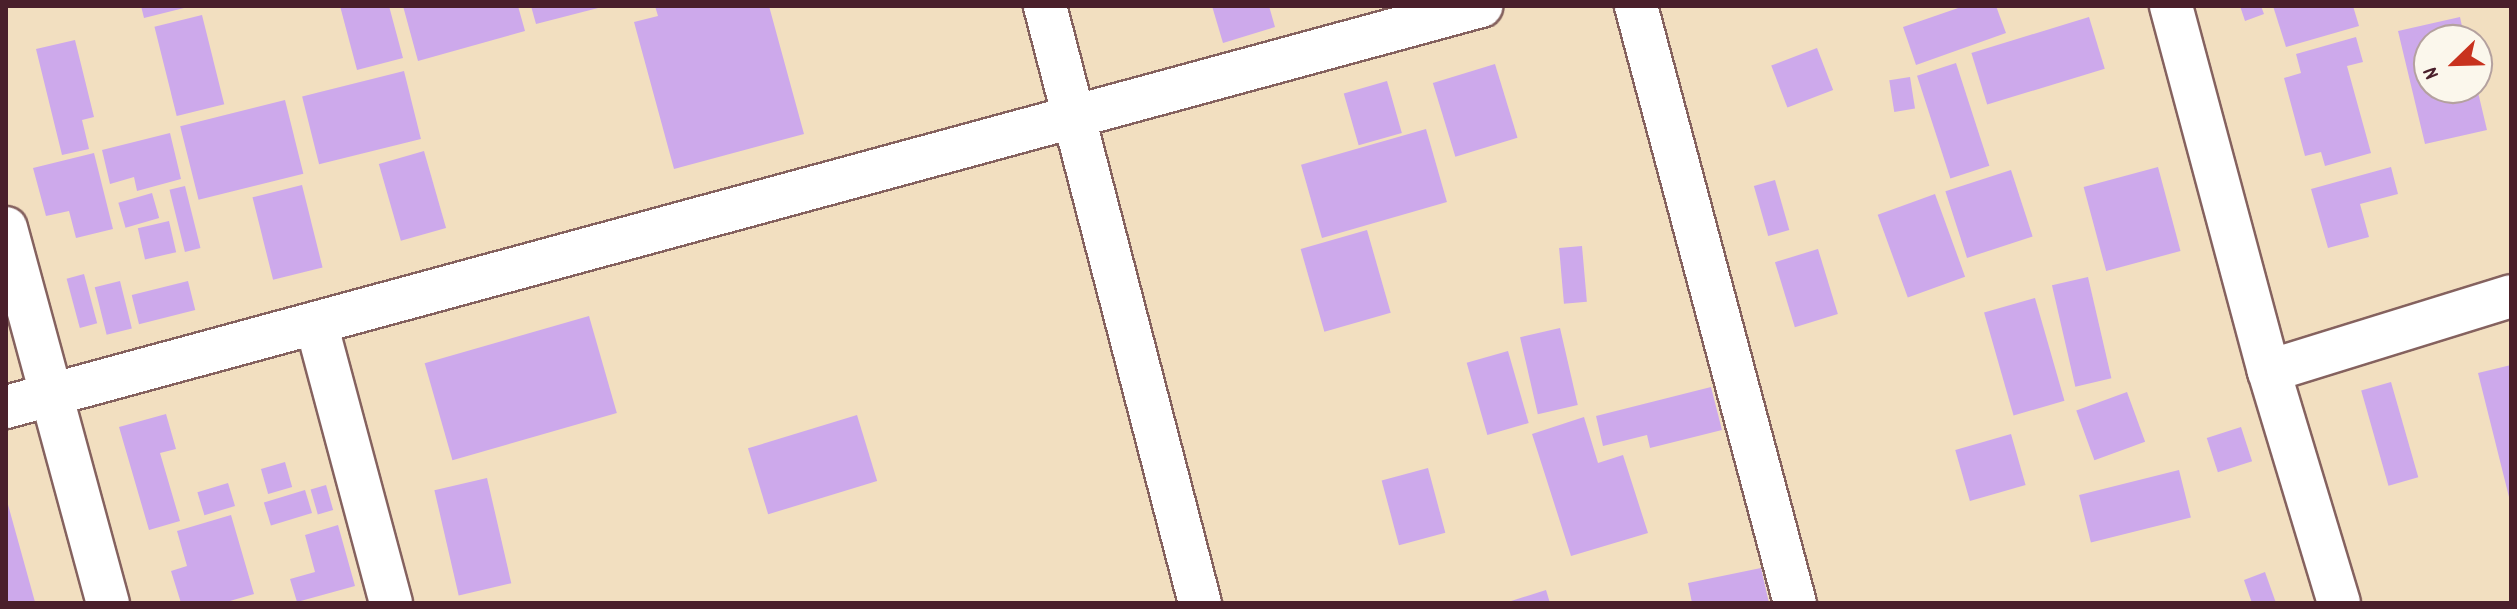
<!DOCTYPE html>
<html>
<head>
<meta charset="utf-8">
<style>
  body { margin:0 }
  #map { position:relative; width:2517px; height:609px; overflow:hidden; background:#f2dfc0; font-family:Dekko,sans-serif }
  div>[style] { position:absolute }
  .building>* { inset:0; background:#cda9eb; transform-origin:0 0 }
  .roads { filter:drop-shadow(2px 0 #85625f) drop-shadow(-2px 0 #85625f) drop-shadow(0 2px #85625f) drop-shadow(0 -2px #85625f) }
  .minor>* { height:42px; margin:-21px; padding:0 21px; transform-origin:21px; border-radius:21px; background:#fff }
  span { translate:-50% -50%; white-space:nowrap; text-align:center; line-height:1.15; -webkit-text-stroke:6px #fbf7ec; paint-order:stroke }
  .frame { position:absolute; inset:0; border:8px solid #4a1f2b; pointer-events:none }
  .north { position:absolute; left:2413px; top:24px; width:80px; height:80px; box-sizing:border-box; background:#fbf7ec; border:2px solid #b4a19f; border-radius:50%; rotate:247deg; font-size:22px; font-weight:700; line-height:32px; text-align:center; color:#4a1f2b }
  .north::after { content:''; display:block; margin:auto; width:28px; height:36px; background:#c8321e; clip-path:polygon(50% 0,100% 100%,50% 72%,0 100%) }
</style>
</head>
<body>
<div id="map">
  <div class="building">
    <i style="clip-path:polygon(141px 6px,188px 6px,188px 7px,144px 18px)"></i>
    <i style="clip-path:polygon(340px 6px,389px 6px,403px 58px,357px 70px)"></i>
    <i style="clip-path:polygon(403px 6px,518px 6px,525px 31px,418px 61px)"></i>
    <i style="clip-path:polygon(531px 6px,601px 6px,602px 7px,536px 24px)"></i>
    <i style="clip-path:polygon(655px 6px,769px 6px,804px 134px,674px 169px,634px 22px,658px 16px)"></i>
    <i style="clip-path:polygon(1212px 6px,1269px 6px,1275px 27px,1223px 43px)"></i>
    <i style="clip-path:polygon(1964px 6px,1996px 6px,2006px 33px,1916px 65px,1903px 27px)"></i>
    <i style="clip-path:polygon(2240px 6px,2261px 6px,2264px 14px,2245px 21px)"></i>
    <i style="clip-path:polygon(2273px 6px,2353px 6px,2359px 26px,2286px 47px)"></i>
    <i style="left:202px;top:15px;width:92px;height:49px;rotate:76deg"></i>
    <i style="left:2089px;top:17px;width:54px;height:123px;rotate:73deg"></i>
    <i style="clip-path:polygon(2460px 17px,2465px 40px,2429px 40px,2429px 88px,2477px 88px,2487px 130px,2425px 144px,2398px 31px)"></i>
    <i style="clip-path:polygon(2356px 37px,2363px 62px,2347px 66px,2371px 153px,2325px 166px,2321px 152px,2305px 156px,2284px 78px,2301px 73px,2296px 54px)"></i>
    <i style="clip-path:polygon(75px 40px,94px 117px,82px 120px,89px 149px,62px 155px,36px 49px)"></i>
    <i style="left:1817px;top:48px;width:45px;height:49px;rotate:69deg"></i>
    <i style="left:1956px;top:63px;width:108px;height:41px;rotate:72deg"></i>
    <i style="left:1495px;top:64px;width:77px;height:65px;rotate:73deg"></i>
    <i style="left:404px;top:71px;width:70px;height:105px;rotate:76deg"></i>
    <i style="left:1910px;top:77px;width:32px;height:21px;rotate:81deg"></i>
    <i style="left:1387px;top:81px;width:54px;height:45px;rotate:74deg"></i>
    <i style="left:285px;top:100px;width:76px;height:108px;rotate:76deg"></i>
    <i style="left:1426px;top:129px;width:76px;height:130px;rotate:74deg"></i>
    <i style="clip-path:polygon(170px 133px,181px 179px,137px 191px,134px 177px,110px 184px,102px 150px)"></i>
    <i style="left:424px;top:151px;width:80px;height:47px;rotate:74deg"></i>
    <i style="clip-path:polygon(94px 153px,113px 229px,76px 238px,69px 211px,46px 216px,33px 168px)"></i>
    <i style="left:2158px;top:167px;width:87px;height:77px;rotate:75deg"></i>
    <i style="clip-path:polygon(2391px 167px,2398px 194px,2360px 204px,2369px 237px,2328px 248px,2311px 189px)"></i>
    <i style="left:2011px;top:170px;width:70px;height:69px;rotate:72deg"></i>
    <i style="left:1775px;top:180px;width:52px;height:22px;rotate:74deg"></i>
    <i style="left:302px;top:185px;width:85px;height:51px;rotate:76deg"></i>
    <i style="left:185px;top:186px;width:64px;height:16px;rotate:76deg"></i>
    <i style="left:152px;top:193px;width:26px;height:35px;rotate:74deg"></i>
    <i style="left:1935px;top:194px;width:88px;height:61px;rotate:70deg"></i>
    <i style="left:169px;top:221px;width:32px;height:32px;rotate:77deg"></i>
    <i style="left:1367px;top:230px;width:86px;height:69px;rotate:74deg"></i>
    <i style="left:1582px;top:246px;width:56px;height:23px;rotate:85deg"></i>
    <i style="left:1818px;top:249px;width:68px;height:45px;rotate:73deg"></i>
    <i style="left:84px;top:274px;width:51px;height:18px;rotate:75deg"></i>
    <i style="left:2088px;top:277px;width:104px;height:37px;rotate:77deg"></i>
    <i style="left:120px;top:281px;width:49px;height:26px;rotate:76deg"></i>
    <i style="left:188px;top:281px;width:30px;height:58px;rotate:76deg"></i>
    <i style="left:2035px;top:298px;width:107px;height:53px;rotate:74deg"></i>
    <i style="left:589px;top:316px;width:101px;height:171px;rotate:74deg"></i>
    <i style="left:1560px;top:328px;width:79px;height:41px;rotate:77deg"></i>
    <i style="left:1508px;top:351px;width:75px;height:43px;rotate:74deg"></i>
    <i style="clip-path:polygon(2511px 365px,2511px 501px,2510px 501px,2478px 373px)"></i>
    <i style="left:2391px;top:382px;width:99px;height:31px;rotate:74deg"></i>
    <i style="clip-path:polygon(1711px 387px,1722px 430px,1650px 448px,1647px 435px,1603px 446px,1596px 416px)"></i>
    <i style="left:2127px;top:392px;width:53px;height:54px;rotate:70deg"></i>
    <i style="clip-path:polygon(166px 414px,176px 449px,160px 453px,180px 521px,149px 530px,119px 427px)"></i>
    <i style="left:857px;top:415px;width:69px;height:114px;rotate:73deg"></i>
    <i style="clip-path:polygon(1584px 417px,1598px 463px,1623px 455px,1648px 533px,1571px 556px,1532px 434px)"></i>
    <i style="left:2241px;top:427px;width:36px;height:36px;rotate:72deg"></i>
    <i style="left:2011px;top:434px;width:53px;height:58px;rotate:74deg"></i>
    <i style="left:285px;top:462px;width:26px;height:25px;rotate:74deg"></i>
    <i style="left:1428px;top:468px;width:67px;height:48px;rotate:75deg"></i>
    <i style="left:2179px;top:470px;width:49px;height:103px;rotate:76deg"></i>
    <i style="left:487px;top:478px;width:108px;height:54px;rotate:77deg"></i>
    <i style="left:228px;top:483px;width:24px;height:32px;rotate:73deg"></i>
    <i style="left:326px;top:485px;width:26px;height:16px;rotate:74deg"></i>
    <i style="left:305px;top:490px;width:24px;height:43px;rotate:73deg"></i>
    <i style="clip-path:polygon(6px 501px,7px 501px,35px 602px,6px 603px)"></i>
    <i style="clip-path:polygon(231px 515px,254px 594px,223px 603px,181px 603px,171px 571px,187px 566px,177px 531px)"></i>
    <i style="clip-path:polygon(338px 525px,355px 586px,297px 602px,290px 579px,315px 572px,305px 535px)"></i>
    <i style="clip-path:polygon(1761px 568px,1769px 603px,1692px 603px,1688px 583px)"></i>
    <i style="clip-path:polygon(2265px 572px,2276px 603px,2252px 603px,2244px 580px)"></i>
    <i style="clip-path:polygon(1546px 590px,1550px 603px,1508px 603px,1508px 602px)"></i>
  </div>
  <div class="roads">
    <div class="minor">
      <i style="left:1045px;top:6px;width:617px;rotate:75.45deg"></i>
      <i style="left:1636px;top:6px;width:618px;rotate:75.09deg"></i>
      <i style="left:2171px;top:6px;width:378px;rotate:75deg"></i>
      <i style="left:2269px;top:371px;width:242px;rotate:73.2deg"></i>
      <i style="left:6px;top:228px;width:389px;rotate:74.8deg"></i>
      <i style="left:316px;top:323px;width:290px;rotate:75deg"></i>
      <i style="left:2269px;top:371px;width:253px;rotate:-17.2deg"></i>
      <i style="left:6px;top:407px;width:1529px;rotate:-15.21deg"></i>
    </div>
  </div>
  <div class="frame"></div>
  <div class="north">N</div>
</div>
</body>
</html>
